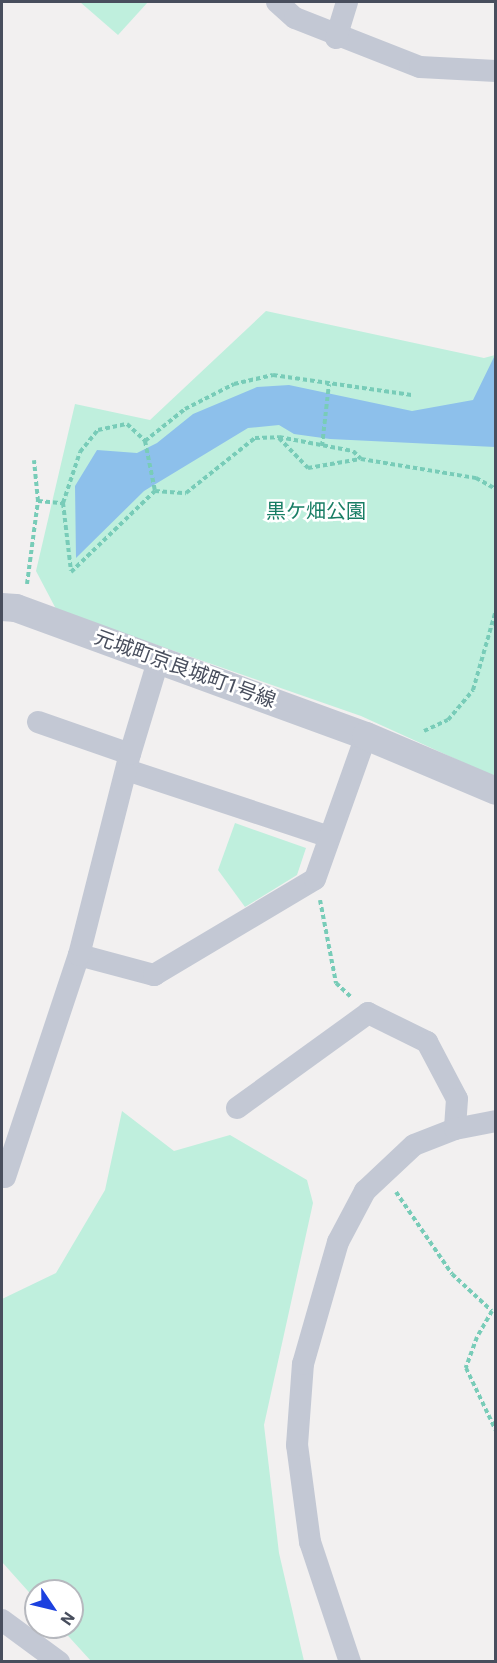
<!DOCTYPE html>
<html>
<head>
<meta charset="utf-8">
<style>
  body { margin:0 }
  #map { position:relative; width:497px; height:1663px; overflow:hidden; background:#f2f0f0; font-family:Roboto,"Noto Sans JP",sans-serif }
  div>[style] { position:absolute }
  .green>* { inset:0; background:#bfefdd }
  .water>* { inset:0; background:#8dc0eb }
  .path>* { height:4px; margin-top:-2px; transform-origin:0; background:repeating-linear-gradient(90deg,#78ccb8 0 4.5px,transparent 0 7.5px) }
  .minor>* { height:22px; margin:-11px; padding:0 11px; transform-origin:11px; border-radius:11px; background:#c3c8d4 }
  .tertiary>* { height:28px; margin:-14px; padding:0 14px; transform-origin:14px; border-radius:14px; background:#c3c8d4 }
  span { translate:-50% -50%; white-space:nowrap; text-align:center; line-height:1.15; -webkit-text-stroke:5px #fff; paint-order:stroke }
  .park-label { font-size:20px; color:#197e65 }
  .street-label { font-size:20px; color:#484e5d }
  .frame { position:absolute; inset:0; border:3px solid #484e5d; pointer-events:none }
  .north { position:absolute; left:24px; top:1579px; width:60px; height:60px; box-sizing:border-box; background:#fff; border:2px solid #b6b8be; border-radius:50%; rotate:125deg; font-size:16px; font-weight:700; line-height:24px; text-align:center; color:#484e5d }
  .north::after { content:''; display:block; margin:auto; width:21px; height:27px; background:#1c41df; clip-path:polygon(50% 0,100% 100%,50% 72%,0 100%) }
</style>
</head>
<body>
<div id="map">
  <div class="green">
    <i style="clip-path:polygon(80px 2px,148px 2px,118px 35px)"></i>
    <i style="clip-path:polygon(266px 311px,484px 358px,495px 355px,495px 777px,361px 716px,68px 614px,56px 609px,36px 571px,75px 404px,150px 420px)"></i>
    <i style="clip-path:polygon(235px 823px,306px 848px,297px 875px,245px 907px,218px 870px)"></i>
    <i style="clip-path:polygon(122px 1111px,174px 1151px,230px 1135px,307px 1180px,313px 1203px,264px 1425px,279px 1553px,304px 1661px,91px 1661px,60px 1627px,72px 1627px,72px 1591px,36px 1591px,36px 1600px,2px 1562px,2px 1299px,56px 1273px,105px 1190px)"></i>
  </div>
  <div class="water">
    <i style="clip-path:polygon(495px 355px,495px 447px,330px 439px,294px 434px,279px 425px,248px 428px,144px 491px,76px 558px,75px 486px,97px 450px,137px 453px,157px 443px,193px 414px,257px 387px,289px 385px,412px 411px,473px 400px)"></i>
  </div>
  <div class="path">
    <i style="left:279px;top:438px;width:42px;rotate:46deg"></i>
    <i style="left:308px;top:468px;width:53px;rotate:-9.8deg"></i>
    <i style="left:145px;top:441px;width:51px;rotate:-38.7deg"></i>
    <i style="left:185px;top:409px;width:55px;rotate:-27deg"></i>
    <i style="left:234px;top:384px;width:40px;rotate:-13deg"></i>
    <i style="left:273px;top:375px;width:140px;rotate:8.2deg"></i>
    <i style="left:322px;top:446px;width:62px;rotate:-83.6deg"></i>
    <i style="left:38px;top:501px;width:25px;rotate:5deg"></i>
    <i style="left:63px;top:503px;width:54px;rotate:-71.6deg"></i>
    <i style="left:80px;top:452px;width:28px;rotate:-51deg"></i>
    <i style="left:98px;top:430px;width:30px;rotate:-12deg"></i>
    <i style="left:127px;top:424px;width:25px;rotate:43deg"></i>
    <i style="left:145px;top:441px;width:51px;rotate:78.7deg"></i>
    <i style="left:63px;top:503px;width:68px;rotate:83.3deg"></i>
    <i style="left:71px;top:572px;width:117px;rotate:-44deg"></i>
    <i style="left:155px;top:491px;width:31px;rotate:4deg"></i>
    <i style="left:186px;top:493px;width:88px;rotate:-38.6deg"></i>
    <i style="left:255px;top:438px;width:24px;rotate:-2deg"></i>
    <i style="left:279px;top:437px;width:75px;rotate:10.7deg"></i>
    <i style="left:353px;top:451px;width:11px;rotate:45deg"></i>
    <i style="left:361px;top:459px;width:117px;rotate:9.4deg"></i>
    <i style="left:476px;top:478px;width:23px;rotate:29deg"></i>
    <i style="left:27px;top:584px;width:84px;rotate:-82.5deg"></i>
    <i style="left:38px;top:501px;width:41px;rotate:-95.6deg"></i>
    <i style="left:424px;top:731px;width:26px;rotate:-25deg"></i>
    <i style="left:448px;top:720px;width:39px;rotate:-50deg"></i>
    <i style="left:473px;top:690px;width:83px;rotate:-74deg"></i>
    <i style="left:320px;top:900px;width:85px;rotate:79.1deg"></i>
    <i style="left:336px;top:983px;width:22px;rotate:43deg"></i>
    <i style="left:396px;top:1192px;width:99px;rotate:55.7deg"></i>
    <i style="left:452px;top:1274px;width:54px;rotate:42.8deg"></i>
    <i style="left:492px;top:1311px;width:30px;rotate:120deg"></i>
    <i style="left:477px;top:1337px;width:33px;rotate:110deg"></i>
    <i style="left:466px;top:1368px;width:70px;rotate:64.5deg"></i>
  </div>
  <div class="minor">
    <i style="left:277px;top:2px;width:24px;rotate:42deg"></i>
    <i style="left:295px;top:18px;width:134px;rotate:21.4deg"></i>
    <i style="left:420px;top:67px;width:76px;rotate:3deg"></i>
    <i style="left:336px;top:38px;width:38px;rotate:-73deg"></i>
    <i style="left:38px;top:722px;width:97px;rotate:19.2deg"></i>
    <i style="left:127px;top:770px;width:213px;rotate:18.3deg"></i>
    <i style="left:79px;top:955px;width:78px;rotate:14.9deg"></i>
    <i style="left:154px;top:975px;width:187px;rotate:-30.8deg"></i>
    <i style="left:315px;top:879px;width:152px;rotate:-70.4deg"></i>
    <i style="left:237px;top:1108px;width:162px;rotate:-35.9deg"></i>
    <i style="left:368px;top:1013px;width:66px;rotate:26.2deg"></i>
    <i style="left:427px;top:1042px;width:64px;rotate:62.2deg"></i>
    <i style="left:457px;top:1099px;width:30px;rotate:94deg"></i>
    <i style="left:5px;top:1177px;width:234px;rotate:-71.6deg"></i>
    <i style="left:79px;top:955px;width:207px;rotate:-75.8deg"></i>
    <i style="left:130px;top:754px;width:100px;rotate:-73.2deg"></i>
    <i style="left:2px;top:1620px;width:71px;rotate:36.4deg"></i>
    <i style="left:350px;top:1662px;width:126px;rotate:-108.4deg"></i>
    <i style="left:310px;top:1542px;width:98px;rotate:-97.6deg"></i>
    <i style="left:297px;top:1445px;width:81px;rotate:-85.8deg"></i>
    <i style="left:303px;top:1364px;width:127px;rotate:-74deg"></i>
    <i style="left:338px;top:1242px;width:58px;rotate:-62.1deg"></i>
    <i style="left:365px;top:1191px;width:67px;rotate:-43.2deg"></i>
    <i style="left:414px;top:1145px;width:44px;rotate:-21.3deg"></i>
    <i style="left:455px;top:1129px;width:42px;rotate:-11deg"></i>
  </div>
  <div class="tertiary">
    <i style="left:2px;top:607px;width:14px;rotate:4deg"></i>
    <i style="left:16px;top:608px;width:373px;rotate:20.1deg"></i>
    <i style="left:366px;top:736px;width:141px;rotate:22.9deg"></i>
  </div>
  <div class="park-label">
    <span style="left:316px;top:511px">黒ケ畑公園</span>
  </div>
  <div class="street-label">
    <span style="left:185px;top:669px;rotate:20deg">元城町京良城町1号線</span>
  </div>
  <div class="frame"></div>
  <div class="north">N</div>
</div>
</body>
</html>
